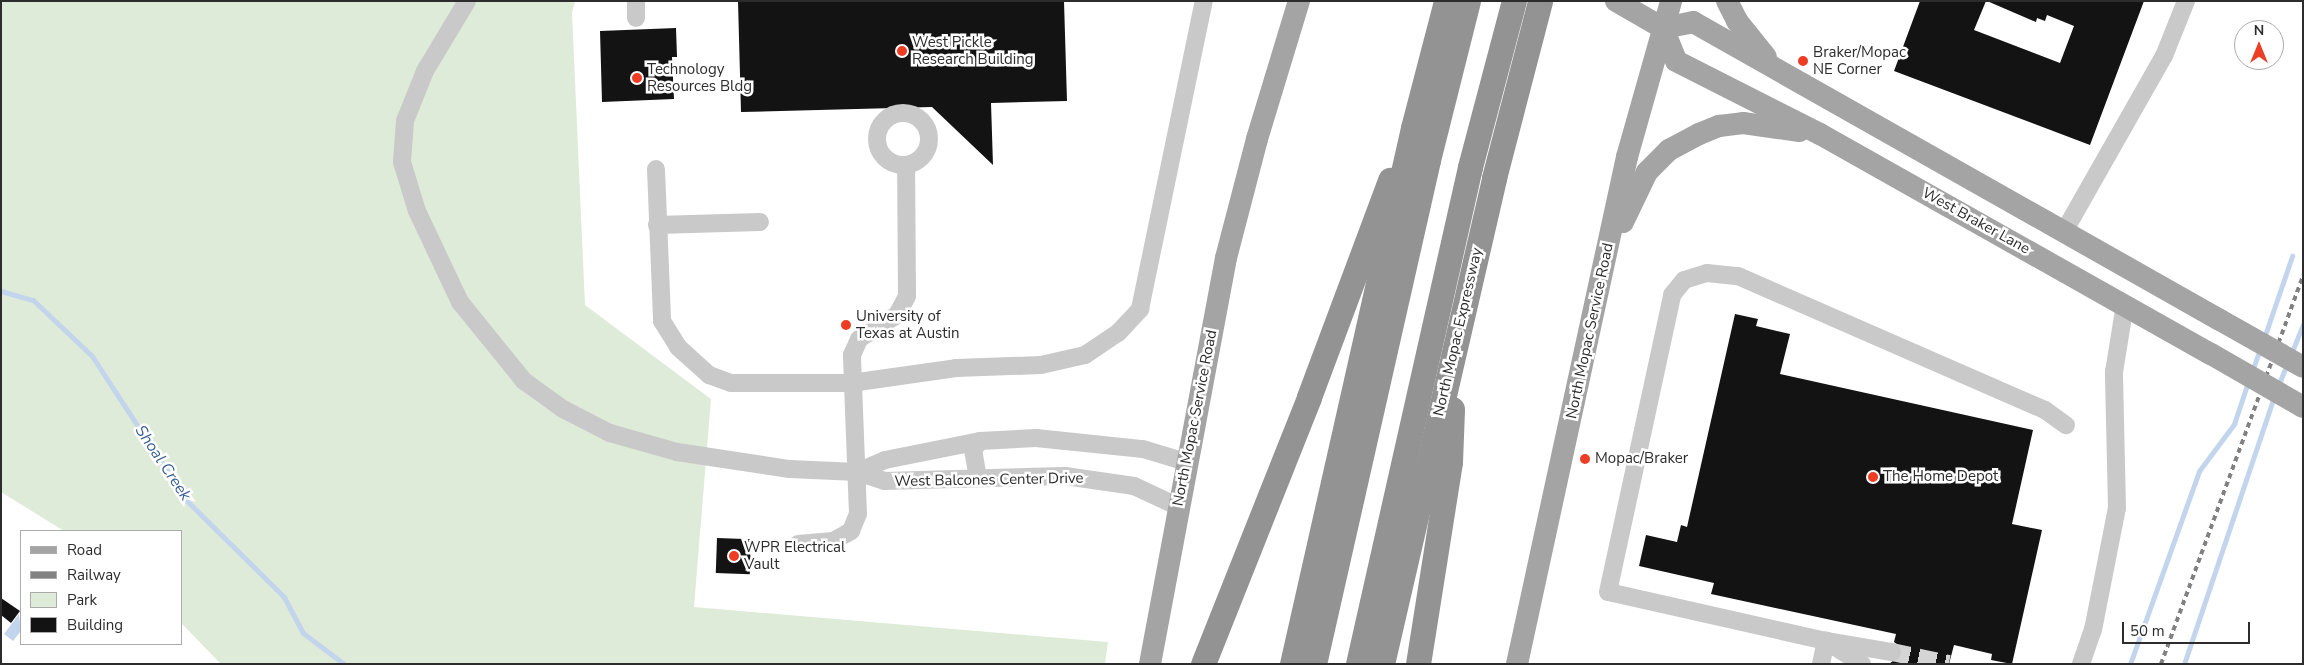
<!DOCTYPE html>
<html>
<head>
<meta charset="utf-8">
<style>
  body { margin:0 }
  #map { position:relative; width:2304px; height:665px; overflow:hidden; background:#fff; font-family:"Nunito Sans",sans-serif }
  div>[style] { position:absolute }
  .green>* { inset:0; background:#dfebd9 }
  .water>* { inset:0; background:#c3d5ec }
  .stream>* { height:5px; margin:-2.5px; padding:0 2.5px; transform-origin:2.5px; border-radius:2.5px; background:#c3d5ec }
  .building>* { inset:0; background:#131313; transform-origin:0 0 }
  .minor-tunnel>* { height:18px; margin-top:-9px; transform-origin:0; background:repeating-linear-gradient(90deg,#d5d5d5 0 18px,transparent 0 27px) }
  .minor>* { height:18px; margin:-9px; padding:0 9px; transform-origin:9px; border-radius:9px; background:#c9c9c9 }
  .minor>.ring { margin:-9px; padding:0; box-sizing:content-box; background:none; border:18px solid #c9c9c9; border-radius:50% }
  .major>* { height:22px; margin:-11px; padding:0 11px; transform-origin:11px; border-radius:11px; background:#a4a4a4 }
  .highway>* { height:25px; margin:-12.5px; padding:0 12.5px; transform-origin:12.5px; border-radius:12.5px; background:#939393 }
  .rail>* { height:4px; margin-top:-2px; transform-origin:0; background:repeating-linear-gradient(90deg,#818181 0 5px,transparent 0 9px) }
  .major-bridge>* { height:22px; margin:-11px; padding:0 11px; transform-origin:11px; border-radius:11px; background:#a4a4a4 }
  .dots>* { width:14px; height:14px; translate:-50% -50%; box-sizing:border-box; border:2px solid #fff; border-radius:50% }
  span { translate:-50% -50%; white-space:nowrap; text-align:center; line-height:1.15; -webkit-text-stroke:5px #fff; paint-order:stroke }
  .poi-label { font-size:15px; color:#2c2c2c }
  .left { translate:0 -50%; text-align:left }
  .street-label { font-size:15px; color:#2c2c2c }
  .water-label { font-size:16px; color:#375d92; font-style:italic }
  .frame { position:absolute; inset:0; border:2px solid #2c2c2c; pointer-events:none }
  .legend { position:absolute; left:20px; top:530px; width:162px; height:115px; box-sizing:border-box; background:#fff; border:1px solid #ababab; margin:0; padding:6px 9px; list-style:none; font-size:15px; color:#2c2c2c }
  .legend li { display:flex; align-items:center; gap:10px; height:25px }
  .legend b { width:25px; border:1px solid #ababab }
  .north { position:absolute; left:2234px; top:20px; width:50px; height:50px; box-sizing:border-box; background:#fff; border:1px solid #ababab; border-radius:50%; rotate:0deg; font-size:14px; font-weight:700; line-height:20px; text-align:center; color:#2c2c2c }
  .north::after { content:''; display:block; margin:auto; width:18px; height:22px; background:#ed3d25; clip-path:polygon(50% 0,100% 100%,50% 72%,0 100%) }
  .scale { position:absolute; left:2122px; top:622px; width:128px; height:22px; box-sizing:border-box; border:2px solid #2c2c2c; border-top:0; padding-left:6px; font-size:15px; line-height:18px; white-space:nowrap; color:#2c2c2c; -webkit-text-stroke:4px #fff; paint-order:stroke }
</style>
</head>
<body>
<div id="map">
  <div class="green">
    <i style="clip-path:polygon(1px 1px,575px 1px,572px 13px,585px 305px,711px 399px,694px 607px,1108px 642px,1105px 664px,221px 664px,181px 623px,181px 531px,64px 531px,1px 492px)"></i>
  </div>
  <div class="water">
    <i style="clip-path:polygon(19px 614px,21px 631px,13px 641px,4px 634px)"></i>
  </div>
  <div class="stream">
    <i style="left:1px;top:291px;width:33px;rotate:16deg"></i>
    <i style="left:33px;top:300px;width:81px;rotate:43.5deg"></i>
    <i style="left:92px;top:356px;width:172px;rotate:56.9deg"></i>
    <i style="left:186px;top:500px;width:138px;rotate:44.7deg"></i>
    <i style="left:284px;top:597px;width:41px;rotate:62.2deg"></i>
    <i style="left:303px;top:633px;width:51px;rotate:37.1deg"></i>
    <i style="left:2264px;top:338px;width:87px;rotate:-71.1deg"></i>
    <i style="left:2291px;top:354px;width:32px;rotate:-68deg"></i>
    <i style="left:2252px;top:371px;width:23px;rotate:-70deg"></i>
    <i style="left:2278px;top:386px;width:24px;rotate:-68deg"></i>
    <i style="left:2130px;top:664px;width:205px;rotate:-70.3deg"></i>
    <i style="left:2199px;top:471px;width:59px;rotate:-53.3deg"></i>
    <i style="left:2234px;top:424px;width:44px;rotate:-71.6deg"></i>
    <i style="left:2184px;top:664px;width:282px;rotate:-71.4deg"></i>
  </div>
  <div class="building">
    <i style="clip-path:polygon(738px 1px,1064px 1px,1067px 101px,991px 103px,993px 165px,932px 107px,741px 112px)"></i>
    <i style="clip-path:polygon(1920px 1px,1986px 1px,1974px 30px,2060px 63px,2074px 26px,2047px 15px,2045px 21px,2037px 18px,2036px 22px,1987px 1px,2144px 1px,2090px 145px,1894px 71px)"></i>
    <i style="clip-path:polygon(676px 28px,677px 57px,672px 57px,674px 99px,602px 102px,600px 31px)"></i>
    <i style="clip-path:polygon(1735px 314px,1758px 319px,1756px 326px,1790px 334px,1780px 374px,2033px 430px,2012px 524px,2042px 530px,2012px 664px,1991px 660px,1992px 654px,1954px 645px,1949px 664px,1889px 664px,1902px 654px,1902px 648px,1894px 642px,1896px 634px,1711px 594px,1714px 583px,1639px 566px,1646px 535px,1677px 542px,1681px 525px,1687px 527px)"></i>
    <i style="left:717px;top:538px;width:34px;height:35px;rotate:2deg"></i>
    <i style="clip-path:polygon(1px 598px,20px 611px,11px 623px,1px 615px)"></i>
  </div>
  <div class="minor-tunnel">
    <i style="left:1892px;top:652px;width:58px;rotate:11.9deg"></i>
  </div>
  <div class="minor">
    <i style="left:467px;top:1px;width:82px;rotate:121deg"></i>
    <i style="left:425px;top:71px;width:54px;rotate:111.8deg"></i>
    <i style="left:405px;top:121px;width:41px;rotate:94.2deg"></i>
    <i style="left:402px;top:162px;width:51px;rotate:73deg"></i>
    <i style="left:417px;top:211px;width:101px;rotate:64.7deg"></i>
    <i style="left:460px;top:302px;width:102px;rotate:51deg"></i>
    <i style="left:524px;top:381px;width:48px;rotate:35.7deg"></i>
    <i style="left:563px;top:409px;width:53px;rotate:27.1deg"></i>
    <i style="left:610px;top:433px;width:70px;rotate:15.8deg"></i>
    <i style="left:677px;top:452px;width:114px;rotate:8.6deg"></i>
    <i style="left:790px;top:469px;width:67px;rotate:2.6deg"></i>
    <i style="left:857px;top:472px;width:28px;rotate:18deg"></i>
    <i style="left:884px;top:481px;width:181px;rotate:-1.6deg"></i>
    <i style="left:1065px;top:476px;width:70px;rotate:8.2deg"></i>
    <i style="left:1134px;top:486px;width:47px;rotate:24.9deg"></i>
    <i style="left:636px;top:18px;width:17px;rotate:-90deg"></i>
    <i class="ring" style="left:877px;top:113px;width:34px;height:34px"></i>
    <i style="left:656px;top:169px;width:152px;rotate:87.7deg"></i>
    <i style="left:662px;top:321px;width:31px;rotate:58deg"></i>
    <i style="left:678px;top:347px;width:42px;rotate:42.1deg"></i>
    <i style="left:709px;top:375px;width:23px;rotate:20deg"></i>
    <i style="left:731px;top:383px;width:120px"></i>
    <i style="left:851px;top:383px;width:106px;rotate:-8.1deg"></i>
    <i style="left:956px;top:368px;width:85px;rotate:-2deg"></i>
    <i style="left:1041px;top:365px;width:45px;rotate:-12.8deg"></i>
    <i style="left:1085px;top:355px;width:40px;rotate:-34deg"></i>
    <i style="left:1118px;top:333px;width:33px;rotate:-47deg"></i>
    <i style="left:1140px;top:309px;width:315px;rotate:-78.3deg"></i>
    <i style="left:657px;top:225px;width:103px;rotate:-1.7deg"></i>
    <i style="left:2065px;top:230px;width:200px;rotate:-60.4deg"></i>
    <i style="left:2164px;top:56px;width:59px;rotate:-68.2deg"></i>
    <i style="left:857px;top:472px;width:30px;rotate:-23deg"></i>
    <i style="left:885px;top:460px;width:97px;rotate:-11.3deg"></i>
    <i style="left:980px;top:441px;width:56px;rotate:-3.1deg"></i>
    <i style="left:1036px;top:438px;width:108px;rotate:5.9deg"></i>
    <i style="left:1143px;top:449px;width:45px;rotate:16.8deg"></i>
    <i style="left:978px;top:478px;width:28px;rotate:-100deg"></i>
    <i style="left:973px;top:450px;width:11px;rotate:-52deg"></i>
    <i style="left:798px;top:544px;width:35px;rotate:-5deg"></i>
    <i style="left:833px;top:541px;width:21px;rotate:-29deg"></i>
    <i style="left:851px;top:531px;width:18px;rotate:-68deg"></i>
    <i style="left:858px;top:514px;width:159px;rotate:-92.2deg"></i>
    <i style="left:852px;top:355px;width:17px;rotate:-66deg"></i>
    <i style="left:859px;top:339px;width:45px;rotate:-32.3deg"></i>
    <i style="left:897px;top:315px;width:21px;rotate:-62deg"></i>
    <i style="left:907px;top:296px;width:131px;rotate:-90.4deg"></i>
    <i style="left:1821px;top:664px;width:24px;rotate:-78deg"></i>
    <i style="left:1826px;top:641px;width:67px;rotate:9.5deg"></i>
    <i style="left:1862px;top:664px;width:43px;rotate:-147.4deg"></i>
    <i style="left:1826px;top:641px;width:223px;rotate:-167.3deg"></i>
    <i style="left:1608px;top:592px;width:304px;rotate:-77.8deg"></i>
    <i style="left:1672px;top:295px;width:19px;rotate:-51deg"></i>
    <i style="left:1684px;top:280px;width:24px;rotate:-17deg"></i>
    <i style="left:1707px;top:273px;width:31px;rotate:6deg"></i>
    <i style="left:1738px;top:276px;width:335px;rotate:23.6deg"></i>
    <i style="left:2045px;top:410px;width:26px;rotate:36deg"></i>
    <i style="left:2081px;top:664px;width:36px;rotate:-71deg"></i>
    <i style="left:2093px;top:630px;width:124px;rotate:-78.9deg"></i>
    <i style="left:2117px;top:508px;width:136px;rotate:-91.3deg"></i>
    <i style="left:2114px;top:372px;width:69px;rotate:-80.8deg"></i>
  </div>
  <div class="major">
    <i style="left:1616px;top:1px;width:54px;rotate:29.9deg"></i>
    <i style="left:1663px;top:28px;width:35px;rotate:68deg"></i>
    <i style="left:1676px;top:61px;width:161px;rotate:26.9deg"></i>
    <i style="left:1820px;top:134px;width:449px;rotate:29.4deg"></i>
    <i style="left:1727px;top:1px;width:22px;rotate:63deg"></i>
    <i style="left:1737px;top:21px;width:46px;rotate:51.1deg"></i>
    <i style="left:1663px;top:28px;width:31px;rotate:-11deg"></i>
    <i style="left:1693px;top:22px;width:605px;rotate:29.49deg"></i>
    <i style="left:1623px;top:222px;width:55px;rotate:-64.4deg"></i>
    <i style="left:1647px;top:172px;width:31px;rotate:-45deg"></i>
    <i style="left:1669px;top:150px;width:34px;rotate:-28deg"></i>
    <i style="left:1699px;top:134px;width:22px;rotate:-22deg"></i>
    <i style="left:1719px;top:126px;width:24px;rotate:-7deg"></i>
    <i style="left:1743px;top:123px;width:57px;rotate:8.1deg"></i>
    <i style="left:1150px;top:664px;width:413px;rotate:-79.4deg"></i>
    <i style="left:1226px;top:258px;width:123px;rotate:-75.4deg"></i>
    <i style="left:1257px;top:139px;width:144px;rotate:-73.1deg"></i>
    <i style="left:1517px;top:664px;width:519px;rotate:-77.76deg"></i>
    <i style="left:1627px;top:157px;width:162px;rotate:-74.2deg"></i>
  </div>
  <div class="highway">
    <i style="left:1203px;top:664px;width:287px;rotate:-68.3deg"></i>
    <i style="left:1309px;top:397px;width:232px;rotate:-69.5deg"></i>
    <i style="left:1292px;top:664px;width:549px;rotate:-77.28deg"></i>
    <i style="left:1413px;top:128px;width:131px;rotate:-75.4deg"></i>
    <i style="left:1314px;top:664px;width:517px;rotate:-77.25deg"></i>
    <i style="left:1428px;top:160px;width:164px;rotate:-75.9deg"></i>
    <i style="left:1358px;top:664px;width:509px;rotate:-77.3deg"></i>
    <i style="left:1470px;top:167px;width:172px;rotate:-75.2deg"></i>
    <i style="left:1382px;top:664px;width:499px;rotate:-77deg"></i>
    <i style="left:1494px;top:178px;width:183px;rotate:-75.4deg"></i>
    <i style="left:1418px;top:664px;width:205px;rotate:-81deg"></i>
    <i style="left:1450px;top:462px;width:53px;rotate:-87.8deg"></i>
  </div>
  <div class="rail">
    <i style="left:2161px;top:664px;width:414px;rotate:-69.9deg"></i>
  </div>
  <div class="major-bridge">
    <i style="left:2220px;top:320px;width:95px;rotate:29.5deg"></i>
    <i style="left:2211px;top:354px;width:106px;rotate:29.9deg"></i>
  </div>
  <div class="dots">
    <i style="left:902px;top:51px;background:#ed3d25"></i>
    <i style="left:1803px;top:61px;background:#ed3d25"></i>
    <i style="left:637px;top:78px;background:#ed3d25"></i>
    <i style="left:846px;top:325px;background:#ed3d25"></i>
    <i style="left:1585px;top:459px;background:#ed3d25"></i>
    <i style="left:1873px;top:477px;background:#ed3d25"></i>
    <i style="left:734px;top:556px;background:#ed3d25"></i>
  </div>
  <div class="poi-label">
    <span class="left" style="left:912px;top:51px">West Pickle<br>Research Building</span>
    <span class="left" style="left:1813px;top:61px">Braker/Mopac<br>NE Corner</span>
    <span class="left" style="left:647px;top:78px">Technology<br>Resources Bldg</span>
    <span class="left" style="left:856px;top:325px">University of<br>Texas at Austin</span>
    <span class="left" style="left:1595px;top:459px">Mopac/Braker</span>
    <span class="left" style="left:1883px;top:477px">The Home Depot</span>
    <span class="left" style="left:744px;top:556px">WPR Electrical<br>Vault</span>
  </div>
  <div class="street-label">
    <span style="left:1976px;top:221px;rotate:29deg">West Braker Lane</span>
    <span style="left:1590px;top:331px;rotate:-78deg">North Mopac Service Road</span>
    <span style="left:1458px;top:332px;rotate:-77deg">North Mopac Expressway</span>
    <span style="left:1195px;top:418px;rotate:-79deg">North Mopac Service Road</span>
    <span style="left:989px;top:480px;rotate:-1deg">West Balcones Center Drive</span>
  </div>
  <div class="water-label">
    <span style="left:163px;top:463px;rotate:56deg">Shoal Creek</span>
  </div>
  <div class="frame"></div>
  <ul class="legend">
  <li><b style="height:6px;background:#a4a4a4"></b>Road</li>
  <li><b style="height:6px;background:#818181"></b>Railway</li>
  <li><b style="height:14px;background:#dfebd9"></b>Park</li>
  <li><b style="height:14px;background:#131313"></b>Building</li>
  </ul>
  <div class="north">N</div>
  <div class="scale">50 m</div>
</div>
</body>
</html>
